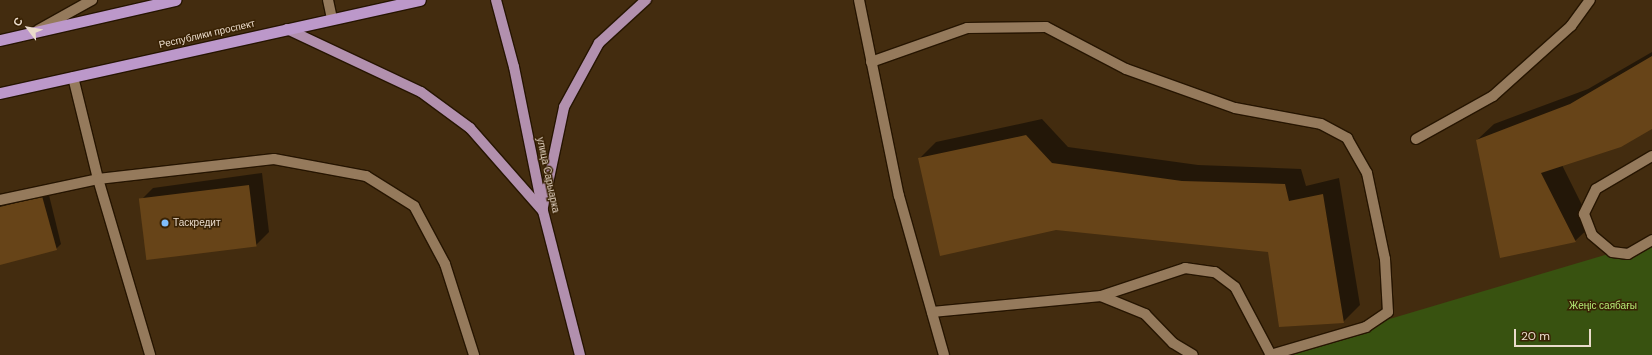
<!DOCTYPE html>
<html>
<head>
<meta charset="utf-8">
<style>
  body { margin:0 }
  #map { position:relative; width:1652px; height:355px; overflow:hidden; background:#432c0f; font-family:"DM Sans",sans-serif }
  div>[style] { position:absolute }
  .green>* { inset:0; background:#385210 }
  .shadow>* { inset:0; background:#0007 }
  .building>* { inset:0; background:#674418; transform-origin:0 0 }
  .roads { filter:drop-shadow(1px 0 #261501) drop-shadow(-1px 0 #261501) drop-shadow(0 1px #261501) drop-shadow(0 -1px #261501) }
  .service>* { height:10px; margin:-5px; padding:0 5px; transform-origin:5px; border-radius:5px; background:#957a5c }
  .minor>* { height:10px; margin:-5px; padding:0 5px; transform-origin:5px; border-radius:5px; background:#957a5c }
  .secondary>* { height:10px; margin:-5px; padding:0 5px; transform-origin:5px; border-radius:5px; background:#957a5c }
  .primary>* { height:10px; margin:-5px; padding:0 5px; transform-origin:5px; border-radius:5px; background:#b290ae }
  .trunk>* { height:11px; margin:-5.5px; padding:0 5.5px; transform-origin:5.5px; border-radius:5.5px; background:#bc98ca }
  .dots>* { width:11px; height:11px; translate:-50% -50%; box-sizing:border-box; border:2px solid #392204; border-radius:50% }
  span { translate:-50% -50%; white-space:nowrap; text-align:center; line-height:1.15; -webkit-text-stroke:3px #392204; paint-order:stroke }
  .street-label { font-size:10px; color:#eadbcb }
  .poi-label { font-size:10px; color:#eadbcb }
  .left { translate:0 -50%; text-align:left }
  .park-label { font-size:10px; color:#b5ea75 }
  .north { position:absolute; left:8px; top:8px; width:40px; height:40px; -webkit-text-stroke:3px #392204; paint-order:stroke; rotate:302deg; font-size:11px; font-weight:700; line-height:16px; text-align:center; color:#eadbcb }
  .north::after { content:''; display:block; margin:auto; width:14px; height:18px; background:#eadbcb; clip-path:polygon(50% 0,100% 100%,50% 72%,0 100%) }
  .scale { position:absolute; left:1514px; top:329px; width:77px; height:18px; box-sizing:border-box; border:2px solid #eadbcb; border-top:0; padding-left:5px; font-size:12px; line-height:14px; white-space:nowrap; color:#eadbcb; -webkit-text-stroke:3px #392204; paint-order:stroke }
</style>
</head>
<body>
<div id="map">
  <div class="green">
    <i style="clip-path:polygon(1652px 241px,1652px 355px,1268px 355px)"></i>
  </div>
  <div class="shadow">
    <i style="clip-path:polygon(1652px 52px,1652px 128px,1562px 165px,1592px 225px,1575px 241px,1477px 140px,1494px 124px,1588px 89px)"></i>
    <i style="clip-path:polygon(1042px 119px,1068px 147px,1198px 165px,1301px 169px,1306px 186px,1339px 178px,1360px 305px,1343px 322px,1269px 251px,919px 159px,936px 142px)"></i>
    <i style="clip-path:polygon(262px 173px,269px 232px,256px 245px,140px 201px,153px 188px)"></i>
    <i style="clip-path:polygon(48px 191px,61px 244px,56px 249px,0 264px,0 203px)"></i>
  </div>
  <div class="building">
    <i style="clip-path:polygon(1652px 56px,1652px 129px,1621px 147px,1541px 173px,1576px 242px,1500px 258px,1476px 140px,1570px 104px)"></i>
    <i style="clip-path:polygon(1026px 135px,1052px 163px,1182px 181px,1285px 184px,1289px 201px,1323px 194px,1344px 323px,1279px 327px,1268px 252px,1056px 230px,940px 256px,918px 158px)"></i>
    <i style="left:249px;top:185px;width:62px;height:111px;rotate:83deg"></i>
    <i style="clip-path:polygon(42px 196px,57px 250px,0 265px,0 207px)"></i>
  </div>
  <div class="roads">
    <div class="service">
      <i style="left:859px;top:0;width:200px;rotate:78.5deg"></i>
      <i style="left:899px;top:196px;width:165px;rotate:74.2deg"></i>
      <i style="left:871px;top:62px;width:102px;rotate:-19.5deg"></i>
      <i style="left:967px;top:28px;width:79px;rotate:-0.7deg"></i>
      <i style="left:1046px;top:27px;width:90px;rotate:27.7deg"></i>
      <i style="left:1126px;top:69px;width:116px;rotate:19.7deg"></i>
      <i style="left:1235px;top:108px;width:87px;rotate:10.5deg"></i>
      <i style="left:1321px;top:124px;width:30px;rotate:28deg"></i>
      <i style="left:1347px;top:138px;width:40px;rotate:60.3deg"></i>
      <i style="left:1367px;top:173px;width:88px;rotate:78.2deg"></i>
      <i style="left:1385px;top:259px;width:53px;rotate:86.8deg"></i>
      <i style="left:1388px;top:312px;width:27px;rotate:146deg"></i>
      <i style="left:1366px;top:327px;width:100px;rotate:163.7deg"></i>
      <i style="left:73px;top:77px;width:105px;rotate:76.2deg"></i>
      <i style="left:98px;top:179px;width:184px;rotate:73.5deg"></i>
      <i style="left:1416px;top:139px;width:88px;rotate:-29.2deg"></i>
      <i style="left:1493px;top:96px;width:105px;rotate:-41.9deg"></i>
      <i style="left:1571px;top:26px;width:32px;rotate:-54deg"></i>
      <i style="left:1652px;top:156px;width:65px;rotate:149.5deg"></i>
      <i style="left:1596px;top:189px;width:28px;rotate:116deg"></i>
      <i style="left:1584px;top:214px;width:22px;rotate:69deg"></i>
      <i style="left:1592px;top:235px;width:26px;rotate:40deg"></i>
      <i style="left:1612px;top:252px;width:16px;rotate:7deg"></i>
      <i style="left:1628px;top:254px;width:28px;rotate:-30deg"></i>
      <i style="left:0;top:200px;width:100px;rotate:-12.1deg"></i>
      <i style="left:1101px;top:296px;width:89px;rotate:-18.4deg"></i>
      <i style="left:1185px;top:268px;width:30px;rotate:8deg"></i>
      <i style="left:1215px;top:272px;width:25px;rotate:37deg"></i>
      <i style="left:1235px;top:287px;width:77px;rotate:62.1deg"></i>
      <i style="left:932px;top:312px;width:170px;rotate:-5.4deg"></i>
      <i style="left:1101px;top:296px;width:48px;rotate:22.2deg"></i>
      <i style="left:1145px;top:314px;width:40px;rotate:46deg"></i>
      <i style="left:1173px;top:343px;width:23px;rotate:31deg"></i>
    </div>
    <div class="minor">
      <i style="left:98px;top:179px;width:177px;rotate:-6.5deg"></i>
      <i style="left:274px;top:159px;width:94px;rotate:10.5deg"></i>
      <i style="left:366px;top:176px;width:57px;rotate:32deg"></i>
      <i style="left:414px;top:206px;width:66px;rotate:61.9deg"></i>
      <i style="left:445px;top:264px;width:96px;rotate:72.3deg"></i>
    </div>
    <div class="secondary">
      <i style="left:328px;top:0;width:19px;rotate:78deg"></i>
      <i style="left:38px;top:30px;width:62px;rotate:-29.1deg"></i>
    </div>
    <div class="primary">
      <i style="left:496px;top:0;width:69px;rotate:75deg"></i>
      <i style="left:514px;top:67px;width:147px;rotate:78.6deg"></i>
      <i style="left:543px;top:211px;width:149px;rotate:75.6deg"></i>
      <i style="left:287px;top:29px;width:148px;rotate:25.2deg"></i>
      <i style="left:421px;top:92px;width:61px;rotate:36.3deg"></i>
      <i style="left:470px;top:128px;width:109px;rotate:48.7deg"></i>
      <i style="left:543px;top:207px;width:102px;rotate:-78.1deg"></i>
      <i style="left:564px;top:107px;width:73px;rotate:-61.3deg"></i>
      <i style="left:599px;top:43px;width:64px;rotate:-42.5deg"></i>
    </div>
    <div class="trunk">
      <i style="left:0;top:40px;width:180px;rotate:-12.9deg"></i>
      <i style="left:0;top:93px;width:430px;rotate:-12.5deg"></i>
    </div>
  </div>
  <div class="dots">
    <i style="left:165px;top:223px;background:#80bdfa"></i>
  </div>
  <div class="street-label">
    <span style="left:207px;top:34px;rotate:-13deg">Республики проспект</span>
    <span style="left:548px;top:175px;rotate:78deg">улица Сарыарка</span>
  </div>
  <div class="poi-label">
    <span class="left" style="left:173px;top:223px">Таскредит</span>
  </div>
  <div class="park-label">
    <span style="left:1603px;top:306px">Жеңіс саябағы</span>
  </div>
  <div class="north">С</div>
  <div class="scale">20 m</div>
</div>
</body>
</html>
